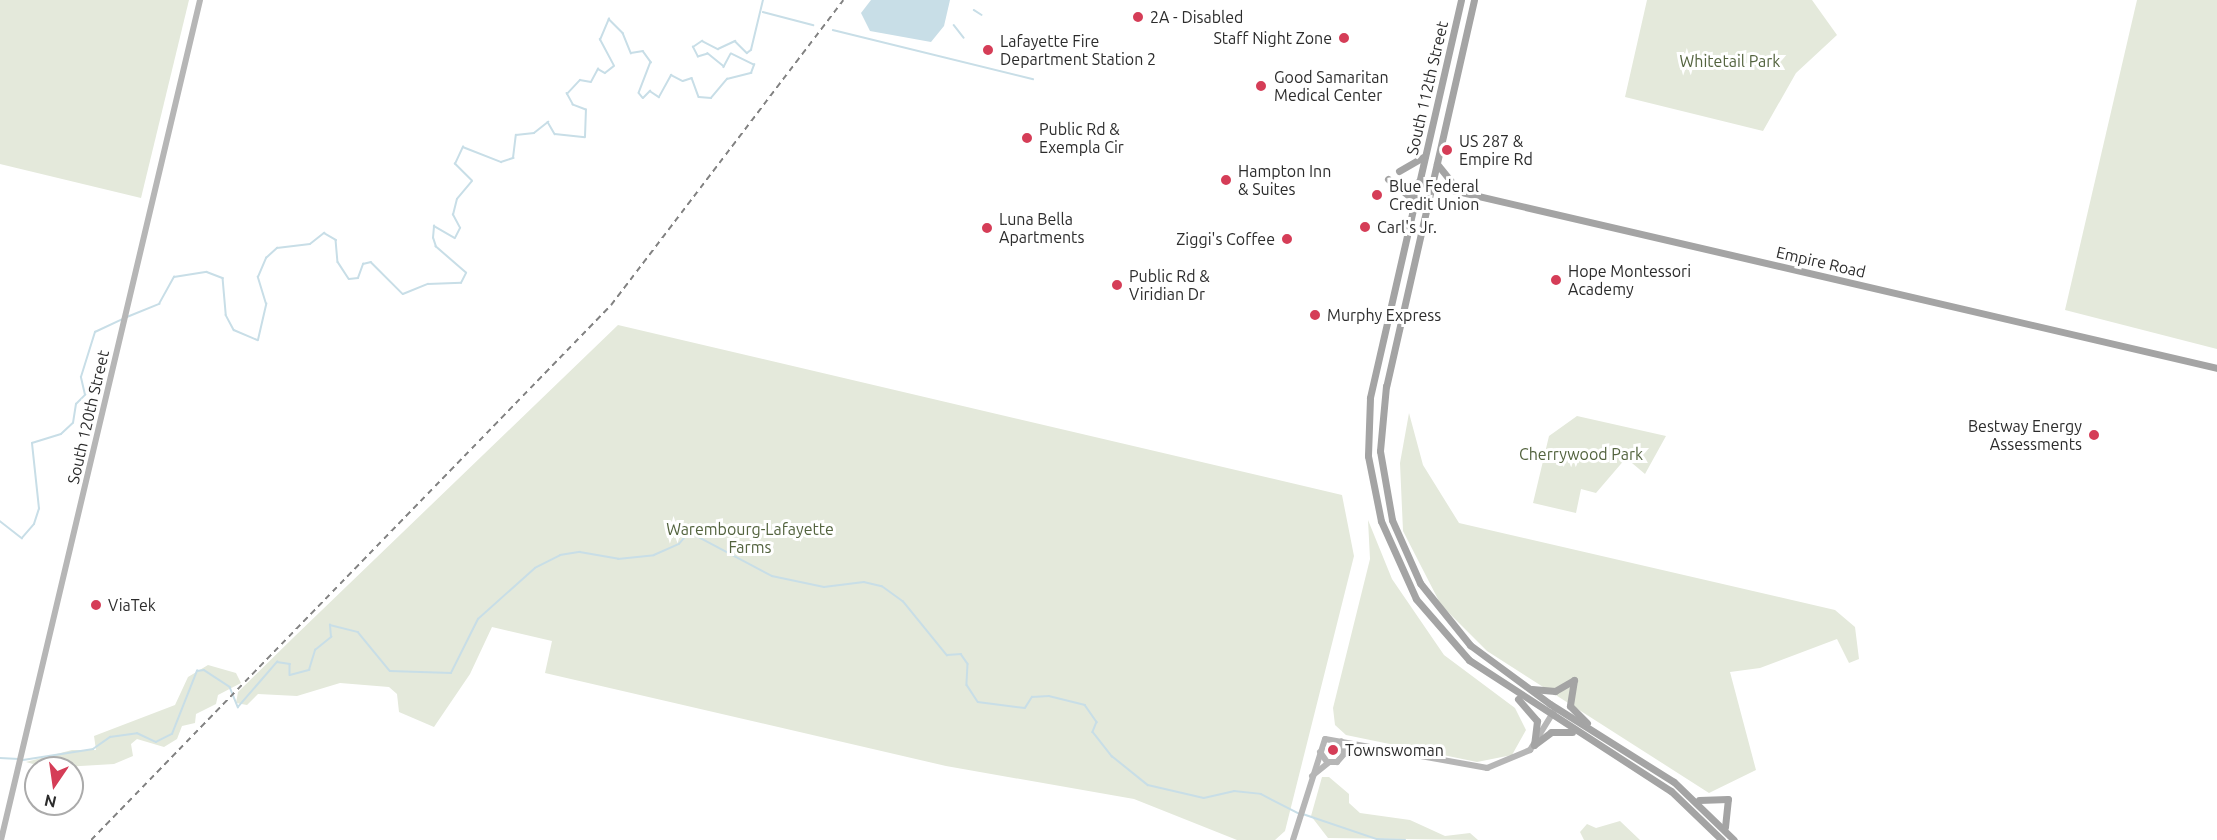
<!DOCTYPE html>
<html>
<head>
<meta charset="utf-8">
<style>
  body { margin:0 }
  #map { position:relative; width:2217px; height:840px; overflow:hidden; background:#fff; font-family:Ubuntu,sans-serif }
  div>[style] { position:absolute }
  .green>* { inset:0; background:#e4e9db }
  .water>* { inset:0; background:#c8dee7 }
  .stream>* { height:1.5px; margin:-0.75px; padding:0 0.75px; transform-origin:0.75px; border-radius:0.75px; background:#c8dee7 }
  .secondary>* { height:6px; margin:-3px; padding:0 3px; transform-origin:3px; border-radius:3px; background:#b6b6b6 }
  .primary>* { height:7px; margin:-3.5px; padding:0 3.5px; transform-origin:3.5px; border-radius:3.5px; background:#a4a4a4 }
  .rail>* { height:1.5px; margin-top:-0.75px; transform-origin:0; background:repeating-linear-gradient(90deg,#818181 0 6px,transparent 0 10.5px) }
  .dots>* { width:16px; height:16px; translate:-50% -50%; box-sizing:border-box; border:3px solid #fff; border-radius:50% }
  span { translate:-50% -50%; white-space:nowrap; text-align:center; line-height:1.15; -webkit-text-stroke:6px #fff; paint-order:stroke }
  .poi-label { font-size:16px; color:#2c2c2c }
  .left { translate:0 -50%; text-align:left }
  .right { translate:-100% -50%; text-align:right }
  .park-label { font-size:16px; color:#53633e }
  .street-label { font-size:16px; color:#2c2c2c }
  .north { position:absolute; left:24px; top:756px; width:60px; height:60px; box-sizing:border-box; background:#fff; border:2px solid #ababab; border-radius:50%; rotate:193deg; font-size:16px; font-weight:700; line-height:24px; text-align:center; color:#2c2c2c }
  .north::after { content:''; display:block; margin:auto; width:21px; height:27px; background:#d53d57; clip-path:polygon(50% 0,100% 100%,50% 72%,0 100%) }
</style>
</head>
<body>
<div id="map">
  <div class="green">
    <i style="clip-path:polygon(0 0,189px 0,141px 198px,0 164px)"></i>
    <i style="clip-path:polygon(1647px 0,1812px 0,1837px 35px,1796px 73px,1763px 131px,1625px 97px)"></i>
    <i style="clip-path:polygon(2137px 0,2217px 0,2217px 349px,2065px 310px)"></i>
    <i style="clip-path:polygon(618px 325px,1342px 495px,1354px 556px,1285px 831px,1275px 840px,1237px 840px,1134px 799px,946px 766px,545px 673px,552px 641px,492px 627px,470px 674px,434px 727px,399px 712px,397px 694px,389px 687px,340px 683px,297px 696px,258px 694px,247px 705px,236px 703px,238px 692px,294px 637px)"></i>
    <i style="clip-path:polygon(1409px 413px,1423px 465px,1459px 523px,1835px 610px,1855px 627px,1859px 659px,1849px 663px,1837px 639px,1760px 668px,1730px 672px,1756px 770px,1709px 793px,1487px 651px,1441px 605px,1403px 531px,1400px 463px)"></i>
    <i style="clip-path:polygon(1577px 416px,1666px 436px,1645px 474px,1626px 458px,1596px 493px,1581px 489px,1576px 513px,1533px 503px,1549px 436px)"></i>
    <i style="clip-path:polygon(1368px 520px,1392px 579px,1444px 655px,1515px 708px,1526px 730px,1512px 755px,1477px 762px,1346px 735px,1335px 725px,1333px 708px,1370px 559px)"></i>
    <i style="clip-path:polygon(208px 665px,236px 673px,241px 683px,218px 695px,216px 704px,196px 714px,195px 723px,182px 726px,177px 739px,164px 747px,137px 739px,131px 744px,133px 756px,114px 764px,47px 768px,26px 762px,72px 750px,96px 750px,94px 736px,175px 705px,188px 677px)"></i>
    <i style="clip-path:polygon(1322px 777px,1329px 777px,1349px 794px,1349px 803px,1360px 813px,1410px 820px,1445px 836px,1470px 833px,1478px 840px,1328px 838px,1311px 816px)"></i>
    <i style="clip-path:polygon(1620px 821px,1640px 840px,1584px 840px,1580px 832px,1587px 824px,1596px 828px)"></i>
  </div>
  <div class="water">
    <i style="clip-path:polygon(871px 0,950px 0,944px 26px,931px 42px,870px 31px,861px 13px)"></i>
  </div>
  <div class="stream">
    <i style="left:974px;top:10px;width:9px;rotate:32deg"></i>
    <i style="left:763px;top:12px;width:52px;rotate:14.6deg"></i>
    <i style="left:954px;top:25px;width:16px;rotate:52deg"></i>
    <i style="left:833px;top:30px;width:206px;rotate:13.8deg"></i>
    <i style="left:127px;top:317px;width:35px;rotate:-22deg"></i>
    <i style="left:159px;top:304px;width:31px;rotate:-61deg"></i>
    <i style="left:174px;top:277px;width:33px;rotate:-9deg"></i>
    <i style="left:207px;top:272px;width:17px;rotate:21deg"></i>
    <i style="left:223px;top:278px;width:37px;rotate:85deg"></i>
    <i style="left:226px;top:315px;width:17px;rotate:62deg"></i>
    <i style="left:234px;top:330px;width:26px;rotate:23deg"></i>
    <i style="left:258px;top:340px;width:37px;rotate:-77deg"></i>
    <i style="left:266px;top:304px;width:28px;rotate:-107deg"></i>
    <i style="left:258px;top:277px;width:21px;rotate:-67deg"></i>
    <i style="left:266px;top:258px;width:15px;rotate:-42deg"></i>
    <i style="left:277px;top:248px;width:33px;rotate:-7deg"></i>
    <i style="left:310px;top:244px;width:18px;rotate:-38deg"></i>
    <i style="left:324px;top:233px;width:14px;rotate:30deg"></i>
    <i style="left:336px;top:240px;width:22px;rotate:85deg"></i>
    <i style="left:338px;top:262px;width:20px;rotate:57deg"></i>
    <i style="left:349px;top:279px;width:9px;rotate:-6deg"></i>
    <i style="left:358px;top:278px;width:15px;rotate:-70deg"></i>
    <i style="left:363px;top:264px;width:8px;rotate:-14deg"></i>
    <i style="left:371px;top:262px;width:45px;rotate:45deg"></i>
    <i style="left:403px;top:294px;width:27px;rotate:-22deg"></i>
    <i style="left:428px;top:284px;width:33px;rotate:-2deg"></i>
    <i style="left:461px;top:283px;width:11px;rotate:-63deg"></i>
    <i style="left:466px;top:273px;width:40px;rotate:-139deg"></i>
    <i style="left:436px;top:247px;width:9px;rotate:-108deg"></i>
    <i style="left:433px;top:238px;width:12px;rotate:-85deg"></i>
    <i style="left:434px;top:226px;width:24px;rotate:30deg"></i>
    <i style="left:455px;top:238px;width:11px;rotate:-63deg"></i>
    <i style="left:460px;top:228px;width:15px;rotate:-118deg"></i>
    <i style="left:453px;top:215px;width:16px;rotate:-76deg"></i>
    <i style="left:457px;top:199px;width:23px;rotate:-50deg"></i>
    <i style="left:472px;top:181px;width:24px;rotate:-135deg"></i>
    <i style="left:455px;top:164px;width:19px;rotate:-65deg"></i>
    <i style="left:463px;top:147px;width:41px;rotate:21.5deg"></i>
    <i style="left:501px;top:162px;width:13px;rotate:-18deg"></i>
    <i style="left:513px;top:158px;width:23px;rotate:-83deg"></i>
    <i style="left:516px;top:135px;width:18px;rotate:-6deg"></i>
    <i style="left:534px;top:133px;width:18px;rotate:-38deg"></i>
    <i style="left:548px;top:122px;width:14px;rotate:60deg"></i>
    <i style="left:555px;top:134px;width:30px;rotate:6deg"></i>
    <i style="left:585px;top:137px;width:27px;rotate:-88deg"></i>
    <i style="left:586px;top:110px;width:14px;rotate:-159deg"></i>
    <i style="left:573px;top:105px;width:13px;rotate:-119deg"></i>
    <i style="left:567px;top:94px;width:19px;rotate:-47deg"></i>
    <i style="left:580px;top:80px;width:11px;rotate:10deg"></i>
    <i style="left:591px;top:82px;width:15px;rotate:-62deg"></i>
    <i style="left:598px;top:69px;width:8px;rotate:30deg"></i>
    <i style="left:605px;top:73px;width:11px;rotate:-38deg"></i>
    <i style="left:614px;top:66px;width:30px;rotate:-118deg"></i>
    <i style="left:600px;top:40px;width:23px;rotate:-67deg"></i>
    <i style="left:609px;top:19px;width:20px;rotate:45deg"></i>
    <i style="left:623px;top:33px;width:22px;rotate:68deg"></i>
    <i style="left:631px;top:53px;width:12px;rotate:-9deg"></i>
    <i style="left:643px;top:51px;width:14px;rotate:54deg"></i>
    <i style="left:651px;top:62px;width:33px;rotate:111deg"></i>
    <i style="left:639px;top:93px;width:6px;rotate:51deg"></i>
    <i style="left:643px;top:98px;width:10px;rotate:-45deg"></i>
    <i style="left:650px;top:91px;width:11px;rotate:34deg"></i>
    <i style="left:659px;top:97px;width:25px;rotate:-61deg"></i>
    <i style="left:671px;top:75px;width:13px;rotate:27deg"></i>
    <i style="left:683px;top:81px;width:9px;rotate:-18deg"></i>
    <i style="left:692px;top:78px;width:20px;rotate:70deg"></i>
    <i style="left:699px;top:97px;width:12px;rotate:5deg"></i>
    <i style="left:711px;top:98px;width:25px;rotate:-50deg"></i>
    <i style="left:727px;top:79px;width:25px;rotate:-14deg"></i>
    <i style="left:751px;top:73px;width:9px;rotate:-69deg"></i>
    <i style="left:754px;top:65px;width:25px;rotate:-154deg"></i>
    <i style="left:731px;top:54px;width:15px;rotate:118deg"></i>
    <i style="left:724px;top:67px;width:21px;rotate:-141deg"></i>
    <i style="left:708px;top:54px;width:10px;rotate:163deg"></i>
    <i style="left:698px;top:57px;width:11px;rotate:-117deg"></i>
    <i style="left:693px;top:47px;width:11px;rotate:-34deg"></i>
    <i style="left:702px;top:41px;width:18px;rotate:27deg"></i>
    <i style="left:718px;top:49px;width:19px;rotate:-25deg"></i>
    <i style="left:735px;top:41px;width:17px;rotate:45deg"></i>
    <i style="left:747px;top:53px;width:5px;rotate:-37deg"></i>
    <i style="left:751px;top:50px;width:51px;rotate:-76.5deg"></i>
    <i style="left:0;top:521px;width:28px;rotate:38deg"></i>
    <i style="left:22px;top:538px;width:18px;rotate:-49deg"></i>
    <i style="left:34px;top:524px;width:16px;rotate:-72deg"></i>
    <i style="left:39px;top:509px;width:66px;rotate:-96.1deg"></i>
    <i style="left:32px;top:443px;width:30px;rotate:-17deg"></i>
    <i style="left:61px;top:434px;width:16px;rotate:-43deg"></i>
    <i style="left:73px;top:423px;width:19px;rotate:-81deg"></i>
    <i style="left:76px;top:404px;width:13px;rotate:-45deg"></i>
    <i style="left:85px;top:395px;width:18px;rotate:-103deg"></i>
    <i style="left:81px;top:377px;width:47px;rotate:-72.7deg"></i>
    <i style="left:95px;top:332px;width:31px;rotate:-25deg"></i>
    <i style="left:0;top:758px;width:19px;rotate:3deg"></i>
    <i style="left:23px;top:760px;width:71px;rotate:-8.9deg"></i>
    <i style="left:93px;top:749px;width:21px;rotate:-35deg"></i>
    <i style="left:110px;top:737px;width:27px;rotate:-8deg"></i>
    <i style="left:137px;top:733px;width:21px;rotate:25deg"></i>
    <i style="left:156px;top:742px;width:18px;rotate:-27deg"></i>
    <i style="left:172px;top:734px;width:68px;rotate:-68.4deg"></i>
    <i style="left:197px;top:671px;width:7px;rotate:-8deg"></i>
    <i style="left:204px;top:670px;width:31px;rotate:33deg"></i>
    <i style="left:230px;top:687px;width:22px;rotate:68deg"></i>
    <i style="left:238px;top:707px;width:60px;rotate:-49.1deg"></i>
    <i style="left:277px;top:662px;width:13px;rotate:9deg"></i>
    <i style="left:290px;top:664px;width:11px;rotate:90deg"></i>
    <i style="left:290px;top:675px;width:20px;rotate:-15deg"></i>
    <i style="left:309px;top:670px;width:21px;rotate:-73deg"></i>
    <i style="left:315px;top:650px;width:21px;rotate:-39deg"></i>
    <i style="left:331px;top:637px;width:12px;rotate:-95deg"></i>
    <i style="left:330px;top:625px;width:29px;rotate:14deg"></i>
    <i style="left:358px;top:632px;width:50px;rotate:50.6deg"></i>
    <i style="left:390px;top:671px;width:61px;rotate:1.9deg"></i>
    <i style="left:451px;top:673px;width:60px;rotate:-63.4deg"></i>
    <i style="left:478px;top:619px;width:76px;rotate:-41.8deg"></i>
    <i style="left:535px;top:568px;width:28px;rotate:-27deg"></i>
    <i style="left:560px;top:555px;width:20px;rotate:-9deg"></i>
    <i style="left:580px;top:552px;width:39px;rotate:10deg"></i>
    <i style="left:618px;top:559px;width:36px;rotate:-6deg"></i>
    <i style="left:654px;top:555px;width:27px;rotate:-24deg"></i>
    <i style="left:679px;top:544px;width:16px;rotate:-50deg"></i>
    <i style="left:689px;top:532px;width:94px;rotate:27.9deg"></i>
    <i style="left:772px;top:576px;width:53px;rotate:11.9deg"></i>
    <i style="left:824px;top:587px;width:40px;rotate:-7.1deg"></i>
    <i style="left:864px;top:582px;width:18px;rotate:13deg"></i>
    <i style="left:882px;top:586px;width:26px;rotate:36deg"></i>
    <i style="left:903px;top:601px;width:70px;rotate:50.8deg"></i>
    <i style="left:947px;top:655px;width:14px;rotate:-4deg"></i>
    <i style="left:961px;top:654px;width:12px;rotate:55deg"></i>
    <i style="left:968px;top:664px;width:21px;rotate:93deg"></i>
    <i style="left:967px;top:685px;width:20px;rotate:57deg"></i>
    <i style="left:978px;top:702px;width:47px;rotate:7.3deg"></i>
    <i style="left:1025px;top:708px;width:13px;rotate:-58deg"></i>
    <i style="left:1032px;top:697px;width:17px;rotate:-3deg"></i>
    <i style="left:1049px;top:696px;width:37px;rotate:14deg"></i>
    <i style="left:1085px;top:705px;width:21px;rotate:55deg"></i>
    <i style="left:1097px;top:722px;width:11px;rotate:112deg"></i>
    <i style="left:1093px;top:732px;width:31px;rotate:52deg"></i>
    <i style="left:1112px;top:756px;width:46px;rotate:38.9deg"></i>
    <i style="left:1148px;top:785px;width:57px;rotate:13.1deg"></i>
    <i style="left:1204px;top:798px;width:31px;rotate:-13deg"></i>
    <i style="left:1234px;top:791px;width:27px;rotate:6deg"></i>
    <i style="left:1261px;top:794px;width:42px;rotate:27.2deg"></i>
    <i style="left:1303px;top:814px;width:78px;rotate:18.7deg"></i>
    <i style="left:1377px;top:839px;width:28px;rotate:2deg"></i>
  </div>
  <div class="secondary">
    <i style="left:1320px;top:752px;width:12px;rotate:55deg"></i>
    <i style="left:1327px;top:762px;width:10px"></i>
    <i style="left:1337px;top:762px;width:11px;rotate:-49deg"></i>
    <i style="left:1344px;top:754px;width:13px;rotate:-103deg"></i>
    <i style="left:1344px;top:754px;width:28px;rotate:-13deg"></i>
    <i style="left:1312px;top:776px;width:22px;rotate:-39deg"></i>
    <i style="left:1px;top:840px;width:863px;rotate:-76.67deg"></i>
    <i style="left:1293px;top:840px;width:106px;rotate:-72.4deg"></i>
    <i style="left:1325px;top:739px;width:165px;rotate:10.1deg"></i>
    <i style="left:1487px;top:768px;width:47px;rotate:-22.7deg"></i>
    <i style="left:1530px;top:750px;width:46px;rotate:-58.4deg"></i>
  </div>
  <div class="primary">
    <i style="left:1461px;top:0;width:408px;rotate:102.9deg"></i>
    <i style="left:1370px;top:398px;width:58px;rotate:92deg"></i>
    <i style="left:1368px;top:456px;width:66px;rotate:78.7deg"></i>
    <i style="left:1381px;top:521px;width:85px;rotate:65.8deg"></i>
    <i style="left:1416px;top:599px;width:81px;rotate:49deg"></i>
    <i style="left:1469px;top:660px;width:241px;rotate:33deg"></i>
    <i style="left:1671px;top:791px;width:71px;rotate:43.9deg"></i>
    <i style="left:1474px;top:0;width:396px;rotate:102.8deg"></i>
    <i style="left:1386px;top:386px;width:65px;rotate:95.3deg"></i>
    <i style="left:1380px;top:451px;width:70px;rotate:80.1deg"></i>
    <i style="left:1392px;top:520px;width:69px;rotate:66deg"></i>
    <i style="left:1420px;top:583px;width:80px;rotate:51.1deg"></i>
    <i style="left:1470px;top:645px;width:99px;rotate:36.4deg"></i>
    <i style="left:1550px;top:704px;width:146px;rotate:32.2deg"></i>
    <i style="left:1674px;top:782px;width:83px;rotate:44deg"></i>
    <i style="left:1437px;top:164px;width:35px;rotate:51deg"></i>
    <i style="left:1399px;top:171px;width:28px;rotate:-30deg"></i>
    <i style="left:1388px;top:179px;width:33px;rotate:39deg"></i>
    <i style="left:1418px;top:182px;width:820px;rotate:13.1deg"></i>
    <i style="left:1574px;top:680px;width:26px;rotate:99deg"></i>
    <i style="left:1570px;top:706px;width:24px;rotate:45deg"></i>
    <i style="left:1532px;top:689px;width:23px;rotate:5deg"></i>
    <i style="left:1555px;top:691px;width:22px;rotate:-30deg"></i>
    <i style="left:1518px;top:699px;width:29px;rotate:49deg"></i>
    <i style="left:1537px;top:721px;width:24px;rotate:97deg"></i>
    <i style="left:1534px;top:745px;width:21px;rotate:-37deg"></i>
    <i style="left:1551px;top:732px;width:21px"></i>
    <i style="left:1699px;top:800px;width:29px;rotate:-2deg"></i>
    <i style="left:1725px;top:827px;width:28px;rotate:-84deg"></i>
  </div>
  <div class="rail">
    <i style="left:91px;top:840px;width:746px;rotate:-45.81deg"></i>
    <i style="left:611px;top:305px;width:383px;rotate:-52.7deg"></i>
  </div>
  <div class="dots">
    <i style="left:1138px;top:17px;background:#d53d57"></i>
    <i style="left:1344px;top:38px;background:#d53d57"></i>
    <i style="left:988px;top:50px;background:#d53d57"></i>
    <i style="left:1261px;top:86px;background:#d53d57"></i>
    <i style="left:1027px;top:138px;background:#d53d57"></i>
    <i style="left:1447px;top:150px;background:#d53d57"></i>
    <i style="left:1226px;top:180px;background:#d53d57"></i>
    <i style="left:1377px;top:195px;background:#d53d57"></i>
    <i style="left:1365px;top:227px;background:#d53d57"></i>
    <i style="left:987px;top:228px;background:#d53d57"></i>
    <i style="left:1287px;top:239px;background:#d53d57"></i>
    <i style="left:1556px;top:280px;background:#d53d57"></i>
    <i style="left:1117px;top:285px;background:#d53d57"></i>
    <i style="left:1315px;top:315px;background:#d53d57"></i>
    <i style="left:2094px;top:435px;background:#d53d57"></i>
    <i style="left:96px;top:605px;background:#d53d57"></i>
    <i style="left:1333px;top:750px;background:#d53d57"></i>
  </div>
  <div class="poi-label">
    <span class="left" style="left:1150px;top:17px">2A - Disabled</span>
    <span class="right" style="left:1332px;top:38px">Staff Night Zone</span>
    <span class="left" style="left:1000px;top:50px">Lafayette Fire<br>Department Station 2</span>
    <span class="left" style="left:1274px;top:86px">Good Samaritan<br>Medical Center</span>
    <span class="left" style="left:1039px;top:138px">Public Rd &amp;<br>Exempla Cir</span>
    <span class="left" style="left:1459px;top:150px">US 287 &amp;<br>Empire Rd</span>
    <span class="left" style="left:1238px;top:180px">Hampton Inn<br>&amp; Suites</span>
    <span class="left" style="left:1389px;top:195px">Blue Federal<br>Credit Union</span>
    <span class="left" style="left:999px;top:228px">Luna Bella<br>Apartments</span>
    <span class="left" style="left:1377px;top:227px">Carl's Jr.</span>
    <span class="right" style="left:1275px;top:239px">Ziggi's Coffee</span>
    <span class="left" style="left:1568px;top:280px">Hope Montessori<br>Academy</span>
    <span class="left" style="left:1129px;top:285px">Public Rd &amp;<br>Viridian Dr</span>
    <span class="left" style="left:1327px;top:315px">Murphy Express</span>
    <span class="right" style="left:2082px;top:435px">Bestway Energy<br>Assessments</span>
    <span class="left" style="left:108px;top:605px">ViaTek</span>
    <span class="left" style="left:1345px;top:750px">Townswoman</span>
  </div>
  <div class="park-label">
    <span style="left:1730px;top:61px">Whitetail Park</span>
    <span style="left:1581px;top:454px">Cherrywood Park</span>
    <span style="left:750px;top:538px">Warembourg-Lafayette<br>Farms</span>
  </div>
  <div class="street-label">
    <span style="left:1427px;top:88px;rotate:-77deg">South 112th Street</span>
    <span style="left:1821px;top:262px;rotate:13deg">Empire Road</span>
    <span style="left:88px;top:417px;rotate:-77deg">South 120th Street</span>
  </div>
  <div class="north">N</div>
</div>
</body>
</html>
